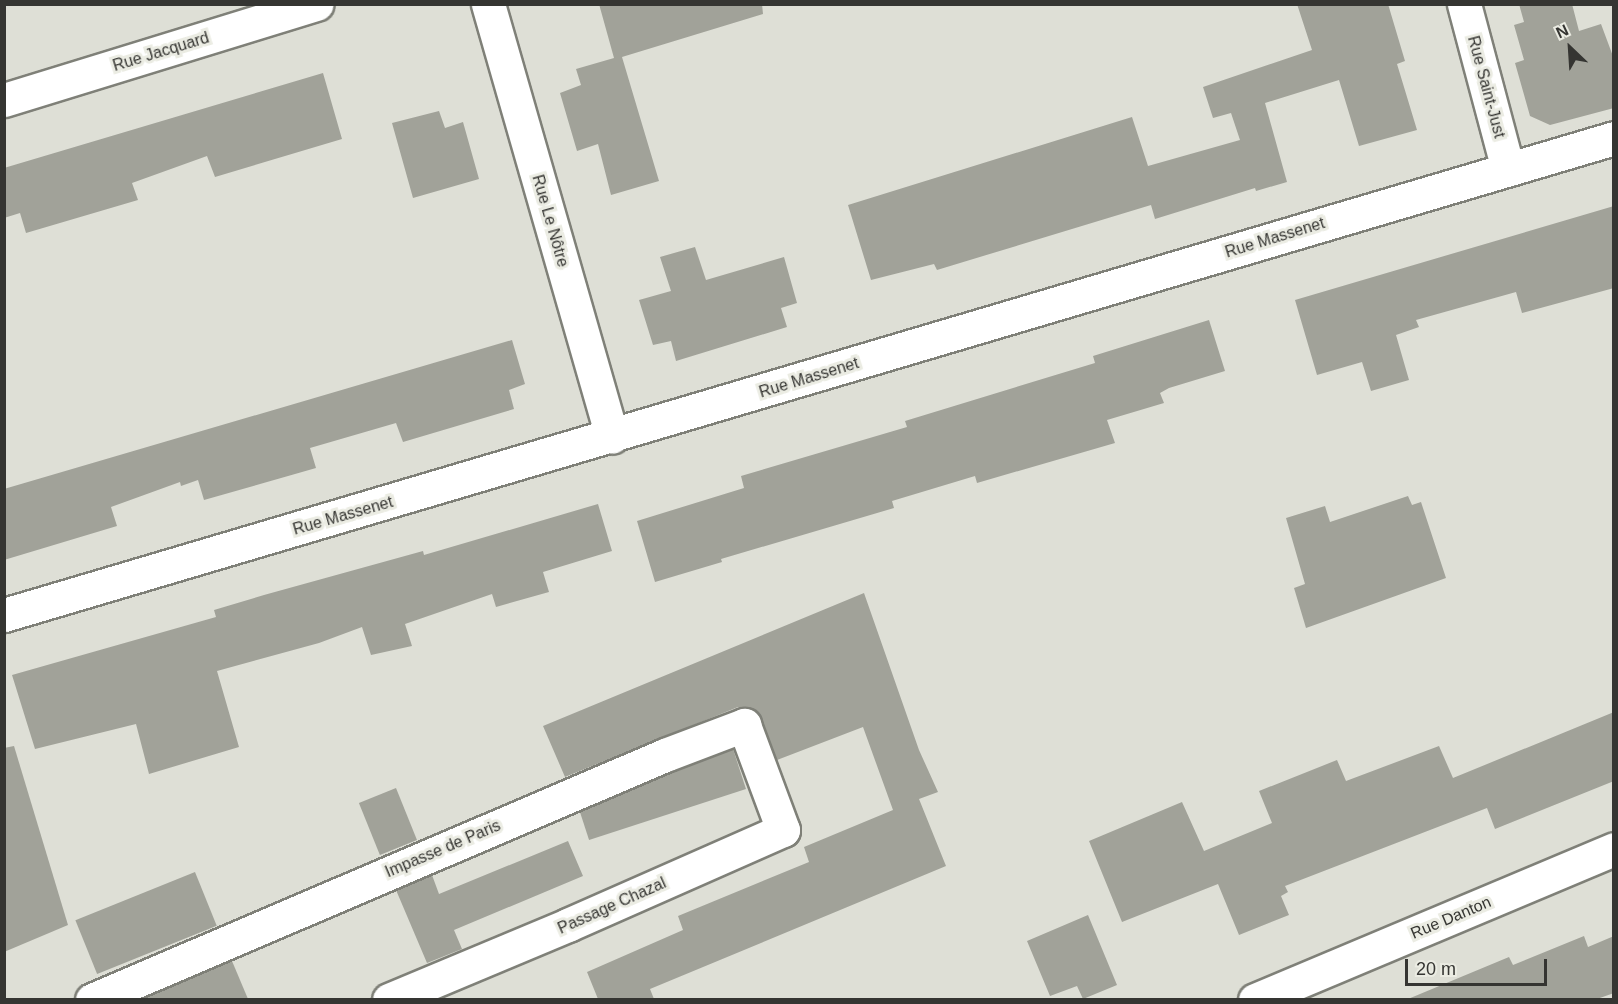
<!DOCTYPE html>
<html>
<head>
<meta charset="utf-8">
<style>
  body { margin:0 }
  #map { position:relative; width:1618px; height:1004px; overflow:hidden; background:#dedfd6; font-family:Helvetica,sans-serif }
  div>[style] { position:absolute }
  .building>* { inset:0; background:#a1a299; transform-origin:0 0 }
  .roads { filter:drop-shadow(2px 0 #7f8078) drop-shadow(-2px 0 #7f8078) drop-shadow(0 2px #7f8078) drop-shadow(0 -2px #7f8078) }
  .minor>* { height:33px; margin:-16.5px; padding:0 16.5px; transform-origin:16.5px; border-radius:16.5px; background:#fff }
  span { translate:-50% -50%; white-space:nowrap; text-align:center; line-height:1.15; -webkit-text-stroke:6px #ebece3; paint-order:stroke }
  .street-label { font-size:16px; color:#353532 }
  .frame { position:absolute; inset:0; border:6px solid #353532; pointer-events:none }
  .north { position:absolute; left:1540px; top:18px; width:60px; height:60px; -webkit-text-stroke:4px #ebece3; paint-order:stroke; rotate:335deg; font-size:16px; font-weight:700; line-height:24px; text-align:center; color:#353532 }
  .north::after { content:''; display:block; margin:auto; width:21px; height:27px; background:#353532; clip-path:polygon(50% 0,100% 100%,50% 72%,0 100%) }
  .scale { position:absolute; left:1405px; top:959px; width:142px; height:27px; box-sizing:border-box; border:3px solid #353532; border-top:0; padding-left:8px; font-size:18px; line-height:21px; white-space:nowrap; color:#353532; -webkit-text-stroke:4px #ebece3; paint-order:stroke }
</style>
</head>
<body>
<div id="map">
  <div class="building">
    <i style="clip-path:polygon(599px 4px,762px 4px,763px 14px,622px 57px,659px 181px,611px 195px,598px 144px,577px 151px,560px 93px,581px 85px,576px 69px,614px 58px)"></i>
    <i style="clip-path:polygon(1297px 4px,1388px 4px,1405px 61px,1397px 64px,1417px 130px,1359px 146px,1339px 80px,1265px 103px,1287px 182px,1256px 191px,1255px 188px,1155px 219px,1151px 205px,937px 270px,934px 264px,871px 280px,848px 205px,1132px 117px,1148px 166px,1240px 140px,1231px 113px,1213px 118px,1203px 87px,1312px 50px)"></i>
    <i style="clip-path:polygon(1519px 4px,1572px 4px,1579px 31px,1601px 24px,1614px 59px,1614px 108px,1550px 125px,1530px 116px,1515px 63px,1524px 60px,1514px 25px,1524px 22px)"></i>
    <i style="clip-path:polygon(323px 73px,342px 139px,215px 177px,207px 156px,132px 183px,138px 200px,26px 233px,20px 213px,4px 218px,4px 168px)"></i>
    <i style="clip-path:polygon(439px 111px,445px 128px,463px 122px,479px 179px,413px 198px,392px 123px)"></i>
    <i style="clip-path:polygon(1614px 206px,1614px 288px,1522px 313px,1516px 292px,1416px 320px,1419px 327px,1396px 335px,1409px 380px,1371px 391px,1362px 362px,1317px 375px,1295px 300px)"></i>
    <i style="clip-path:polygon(695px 247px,706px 280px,784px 257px,797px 303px,781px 308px,787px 327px,676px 361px,671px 341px,653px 345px,639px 300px,671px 291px,660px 257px)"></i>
    <i style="clip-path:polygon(1209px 320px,1225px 371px,1169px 388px,1160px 393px,1164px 403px,1107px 420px,1115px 443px,977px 483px,975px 476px,892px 501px,894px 508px,721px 559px,722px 562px,655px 582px,637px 521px,744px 488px,741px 476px,907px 427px,905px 421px,1095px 363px,1093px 356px)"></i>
    <i style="clip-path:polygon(512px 340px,525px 384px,509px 390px,514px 409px,403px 442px,396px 423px,310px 448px,316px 468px,204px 500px,198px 480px,181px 486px,180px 482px,111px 507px,117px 526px,4px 560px,4px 489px)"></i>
    <i style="clip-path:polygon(1408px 496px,1412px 505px,1421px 502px,1446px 578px,1306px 628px,1294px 588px,1305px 584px,1286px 518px,1325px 506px,1330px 522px)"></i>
    <i style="clip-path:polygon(598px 504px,612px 551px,543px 572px,549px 592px,496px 607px,492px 594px,405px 624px,412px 646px,371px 655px,362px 627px,319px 643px,217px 671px,239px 747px,149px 774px,136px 724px,35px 749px,12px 675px,216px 617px,214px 610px,264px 595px,423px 551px,424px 555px)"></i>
    <i style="clip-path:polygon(864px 593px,919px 750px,938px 792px,919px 799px,946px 866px,650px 989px,654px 999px,598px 999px,587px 972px,683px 930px,678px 916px,809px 862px,804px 847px,893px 810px,863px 727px,777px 760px,756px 711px,748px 707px,738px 707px,565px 777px,543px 726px)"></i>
    <i style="clip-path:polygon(1614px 712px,1614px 781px,1495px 829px,1487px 808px,1285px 886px,1288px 892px,1281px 896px,1289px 915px,1239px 935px,1218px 884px,1122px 922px,1089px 841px,1182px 802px,1204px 851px,1272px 823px,1259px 791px,1337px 760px,1346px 781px,1439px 746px,1453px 778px)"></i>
    <i style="clip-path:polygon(14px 746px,68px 925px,4px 952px,4px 748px)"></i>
    <i style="left:733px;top:749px;width:42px;height:165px;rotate:72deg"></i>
    <i style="left:396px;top:788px;width:56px;height:40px;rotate:68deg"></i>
    <i style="clip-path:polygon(568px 841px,583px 876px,454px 930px,462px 949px,427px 963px,396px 890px,432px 875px,439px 894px)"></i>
    <i style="left:195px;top:872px;width:58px;height:129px;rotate:68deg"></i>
    <i style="clip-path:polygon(1088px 915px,1117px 985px,1083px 999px,1077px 986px,1050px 996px,1027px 941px)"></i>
    <i style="clip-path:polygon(1584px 936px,1588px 947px,1614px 936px,1614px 993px,1597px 999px,1408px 999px,1509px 957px,1513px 965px)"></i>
    <i style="clip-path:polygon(232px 961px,248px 999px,141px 999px)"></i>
  </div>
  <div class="roads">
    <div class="minor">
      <i style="left:488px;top:4px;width:450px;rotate:74deg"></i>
      <i style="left:1464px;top:4px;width:171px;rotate:75.1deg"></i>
      <i style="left:4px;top:100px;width:327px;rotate:-17.1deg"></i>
      <i style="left:4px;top:615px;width:1679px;rotate:-16.5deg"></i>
      <i style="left:92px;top:1000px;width:623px;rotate:-23.15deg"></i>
      <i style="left:665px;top:755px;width:85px;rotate:-20.8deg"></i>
      <i style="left:744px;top:725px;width:112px;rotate:69.6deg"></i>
      <i style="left:783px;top:830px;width:235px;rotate:156.2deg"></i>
      <i style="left:568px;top:925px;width:194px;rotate:157.3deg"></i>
      <i style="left:1255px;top:1000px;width:389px;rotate:-22.8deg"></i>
    </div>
  </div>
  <div class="street-label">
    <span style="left:161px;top:52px;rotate:-17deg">Rue Jacquard</span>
    <span style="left:1486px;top:87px;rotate:75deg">Rue Saint-Just</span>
    <span style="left:550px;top:221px;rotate:74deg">Rue Le Nôtre</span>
    <span style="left:1275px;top:238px;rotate:-17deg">Rue Massenet</span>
    <span style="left:809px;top:378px;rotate:-17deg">Rue Massenet</span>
    <span style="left:343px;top:516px;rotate:-16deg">Rue Massenet</span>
    <span style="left:443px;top:849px;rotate:-23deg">Impasse de Paris</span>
    <span style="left:612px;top:906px;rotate:-24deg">Passage Chazal</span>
    <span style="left:1451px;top:918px;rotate:-23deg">Rue Danton</span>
  </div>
  <div class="frame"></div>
  <div class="north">N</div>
  <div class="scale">20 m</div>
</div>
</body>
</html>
